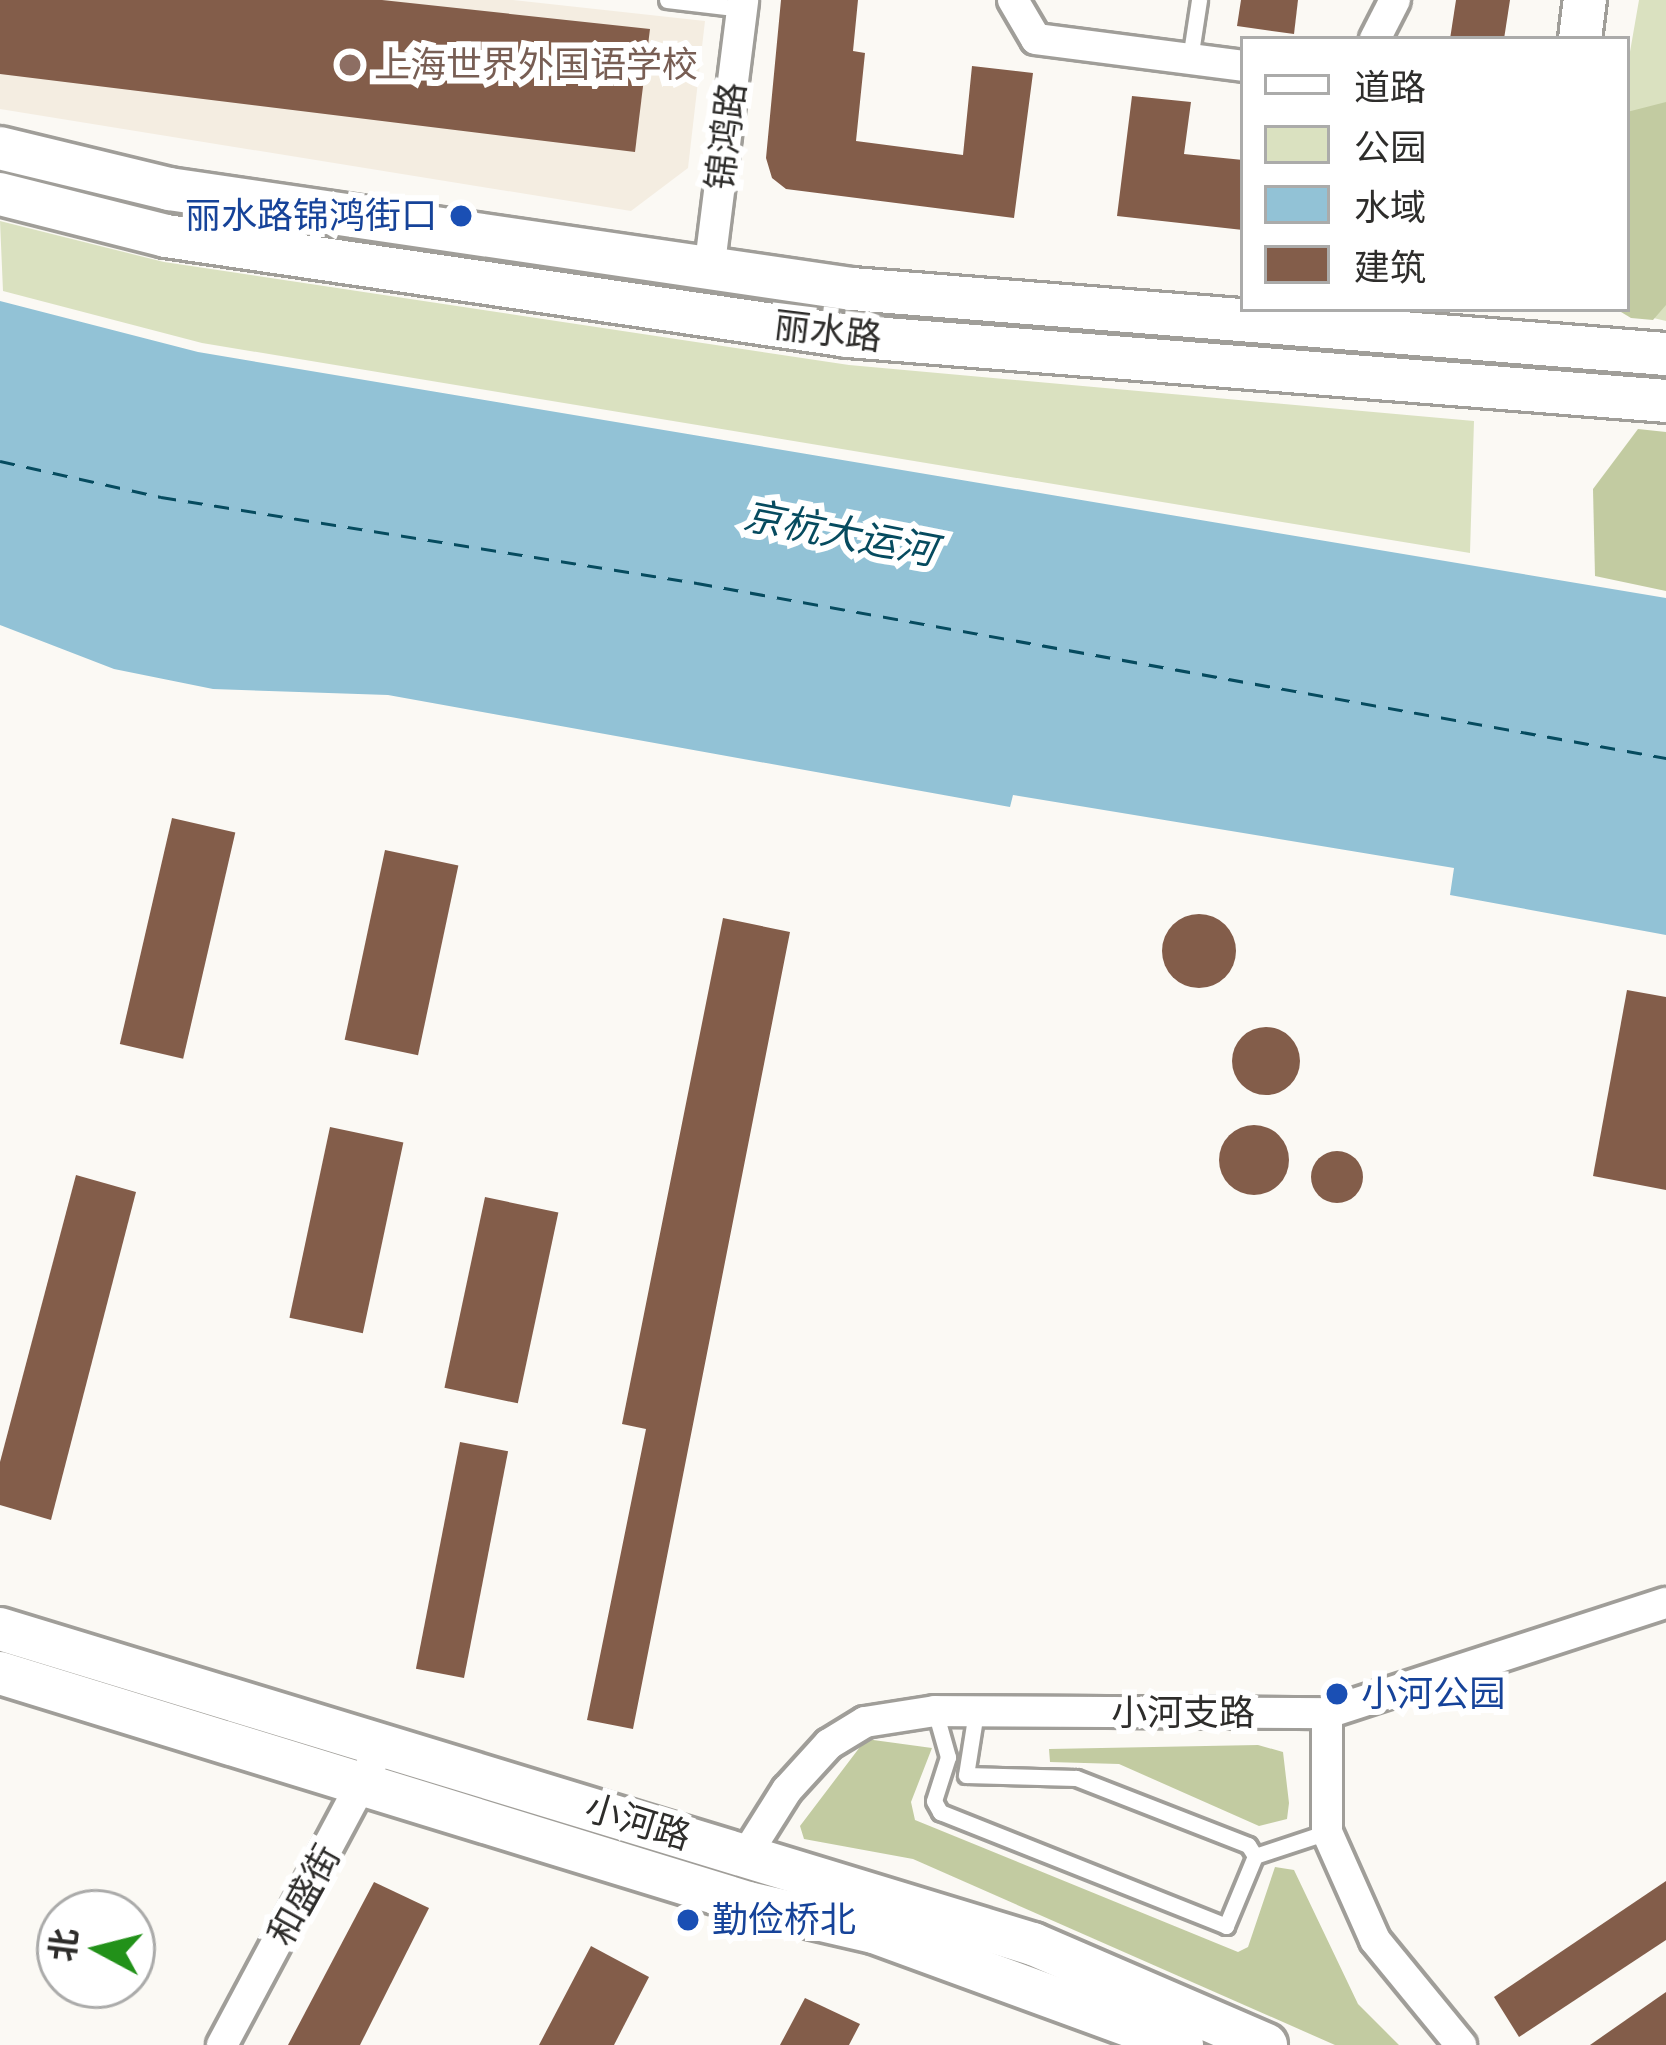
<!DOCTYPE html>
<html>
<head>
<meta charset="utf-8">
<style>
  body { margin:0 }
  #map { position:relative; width:1666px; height:2045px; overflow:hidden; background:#fbf9f4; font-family:"Archivo Narrow","Noto Sans SC",sans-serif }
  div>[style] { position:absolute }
  .built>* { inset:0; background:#f4ede1 }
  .green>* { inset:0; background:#dae1c0 }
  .forest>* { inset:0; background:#c2cba1 }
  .water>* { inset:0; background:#92c2d6 }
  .ferry>* { height:3px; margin-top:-1.5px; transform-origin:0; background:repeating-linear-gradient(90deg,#064b5f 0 15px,transparent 0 27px) }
  .building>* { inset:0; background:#835d4a; transform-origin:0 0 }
  .round { border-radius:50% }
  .roads { filter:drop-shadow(3px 0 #a09e99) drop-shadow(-3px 0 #a09e99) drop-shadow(0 3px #a09e99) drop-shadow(0 -3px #a09e99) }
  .lane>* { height:15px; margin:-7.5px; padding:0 7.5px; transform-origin:7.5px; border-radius:7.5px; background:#fff }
  .street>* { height:30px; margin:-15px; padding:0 15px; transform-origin:15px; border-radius:15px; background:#fff }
  .secondary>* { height:42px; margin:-21px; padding:0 21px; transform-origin:21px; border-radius:21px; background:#fff }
  .dots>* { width:33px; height:33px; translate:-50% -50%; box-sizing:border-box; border:6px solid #fff; border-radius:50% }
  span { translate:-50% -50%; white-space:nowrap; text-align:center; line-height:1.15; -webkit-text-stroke:12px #fff; paint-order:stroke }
  .education-label { font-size:36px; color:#785e54 }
  .left { translate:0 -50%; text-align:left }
  .street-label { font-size:36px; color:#2e2d2b }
  .transit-label { font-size:36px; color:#164399 }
  .right { translate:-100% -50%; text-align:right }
  .water-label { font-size:39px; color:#064b5f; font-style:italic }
  .legend { position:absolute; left:1240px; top:36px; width:390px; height:276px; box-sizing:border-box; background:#fff; border:3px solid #ababaa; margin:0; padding:15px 21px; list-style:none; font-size:36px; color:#2e2d2b }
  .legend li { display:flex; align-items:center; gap:24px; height:60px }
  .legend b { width:60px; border:3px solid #ababaa }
  .north { position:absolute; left:36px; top:1889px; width:120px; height:120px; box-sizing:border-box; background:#fff; border:3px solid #ababaa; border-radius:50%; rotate:277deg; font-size:33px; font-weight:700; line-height:48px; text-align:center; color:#2e2d2b }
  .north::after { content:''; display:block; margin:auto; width:42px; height:54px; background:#229119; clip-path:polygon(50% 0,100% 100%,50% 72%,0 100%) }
</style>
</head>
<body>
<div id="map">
  <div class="built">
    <i style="clip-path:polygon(0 0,513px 0,705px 21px,688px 168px,631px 211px,0 109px)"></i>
  </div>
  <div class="green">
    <i style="clip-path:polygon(1639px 0,1666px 0,1666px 321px,1616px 309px,1627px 309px,1627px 69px)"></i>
    <i style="clip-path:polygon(0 221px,164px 262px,849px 365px,1474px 421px,1470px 553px,202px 343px,3px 291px)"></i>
  </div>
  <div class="forest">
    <i style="clip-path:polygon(1666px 102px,1666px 305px,1653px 320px,1631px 318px,1616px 309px,1627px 309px,1627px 112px)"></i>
    <i style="clip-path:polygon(1638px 429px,1666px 432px,1666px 591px,1595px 576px,1593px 489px)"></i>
    <i style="clip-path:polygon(866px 1739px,932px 1748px,911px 1802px,915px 1820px,1238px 1952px,1248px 1947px,1275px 1867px,1294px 1870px,1358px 2004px,1399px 2045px,1335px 2045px,913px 1859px,804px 1839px,800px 1826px)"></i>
    <i style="clip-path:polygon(1258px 1745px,1283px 1752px,1289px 1803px,1287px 1819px,1259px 1826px,1119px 1764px,1050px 1762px,1049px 1749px)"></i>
  </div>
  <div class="water">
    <i style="clip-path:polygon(0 301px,198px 352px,1666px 598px,1666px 935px,1450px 895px,1454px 868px,1013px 795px,1010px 807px,388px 695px,213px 689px,114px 669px,0 625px)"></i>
  </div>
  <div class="ferry">
    <i style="left:0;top:461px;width:165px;rotate:12.6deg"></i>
    <i style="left:161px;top:497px;width:543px;rotate:9.12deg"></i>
    <i style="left:697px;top:583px;width:985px;rotate:10.24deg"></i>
  </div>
  <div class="building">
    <i style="clip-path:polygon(0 0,382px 0,650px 29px,635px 152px,0 74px)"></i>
    <i style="clip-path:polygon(781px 0,858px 0,853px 51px,865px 53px,856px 141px,963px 155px,972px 66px,1033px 73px,1014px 218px,786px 189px,772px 178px,766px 158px)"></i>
    <i style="clip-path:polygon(1241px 0,1298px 0,1294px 34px,1237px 26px)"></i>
    <i style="clip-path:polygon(1456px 0,1510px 0,1504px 39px,1450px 39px)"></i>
    <i style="clip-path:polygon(1132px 96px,1191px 102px,1184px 154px,1243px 160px,1243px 230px,1117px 216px)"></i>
    <i style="left:172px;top:818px;width:65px;height:232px;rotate:13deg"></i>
    <i style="left:385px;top:850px;width:75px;height:194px;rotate:12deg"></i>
    <i class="round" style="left:1162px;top:914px;width:74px;height:74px"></i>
    <i style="clip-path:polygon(723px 918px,790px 932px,633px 1729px,587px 1720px,646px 1429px,622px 1424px)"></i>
    <i style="clip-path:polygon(1627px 990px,1666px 997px,1666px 1190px,1593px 1176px)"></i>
    <i class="round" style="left:1232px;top:1027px;width:68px;height:68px"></i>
    <i class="round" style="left:1219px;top:1125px;width:70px;height:70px"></i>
    <i style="left:330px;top:1127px;width:75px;height:195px;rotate:12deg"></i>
    <i class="round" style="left:1311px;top:1151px;width:52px;height:52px"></i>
    <i style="clip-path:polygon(76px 1175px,136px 1192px,51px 1520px,0 1505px,0 1462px)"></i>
    <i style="left:485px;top:1197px;width:75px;height:195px;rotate:12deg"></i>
    <i style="left:460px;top:1442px;width:49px;height:231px;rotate:11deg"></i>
    <i style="clip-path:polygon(1666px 1881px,1666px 1940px,1519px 2037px,1494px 1997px)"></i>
    <i style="clip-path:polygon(374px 1882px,429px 1908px,360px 2045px,288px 2045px)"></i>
    <i style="clip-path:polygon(591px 1946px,649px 1977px,614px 2045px,539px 2045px)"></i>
    <i style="clip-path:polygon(1666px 1992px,1666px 2045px,1590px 2045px)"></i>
    <i style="clip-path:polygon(805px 1998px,860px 2024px,849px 2045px,780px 2045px)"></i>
  </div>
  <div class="roads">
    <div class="lane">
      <i style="left:667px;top:0;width:76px;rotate:6.8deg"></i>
      <i style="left:1190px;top:59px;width:60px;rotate:-81.3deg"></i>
      <i style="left:935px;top:1711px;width:48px;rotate:74.2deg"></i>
      <i style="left:948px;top:1757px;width:46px;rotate:107.7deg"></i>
      <i style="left:934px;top:1801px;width:13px;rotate:61deg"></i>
      <i style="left:940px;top:1812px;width:308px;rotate:21.7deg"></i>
      <i style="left:1226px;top:1926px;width:76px;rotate:-67.5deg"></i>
      <i style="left:1255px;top:1856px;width:13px;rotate:-122deg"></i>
      <i style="left:1248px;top:1845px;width:185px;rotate:-158.7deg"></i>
      <i style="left:1076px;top:1778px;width:110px;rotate:-178.4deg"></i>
      <i style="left:966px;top:1775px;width:64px;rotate:-81deg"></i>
      <i style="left:1255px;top:1856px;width:76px;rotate:-18.4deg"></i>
    </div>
    <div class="street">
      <i style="left:1013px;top:0;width:45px;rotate:59.5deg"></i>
      <i style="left:1036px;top:39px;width:209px;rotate:7.4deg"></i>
      <i style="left:1375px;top:39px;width:44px;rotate:-62.9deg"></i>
      <i style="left:709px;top:271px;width:273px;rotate:-82.8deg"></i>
      <i style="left:1327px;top:1713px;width:119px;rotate:90deg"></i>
      <i style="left:1327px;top:1832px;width:118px;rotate:66deg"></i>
      <i style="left:1375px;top:1940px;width:136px;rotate:50.7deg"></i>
      <i style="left:746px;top:1855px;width:77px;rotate:-57.8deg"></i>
      <i style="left:787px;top:1790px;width:62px;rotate:-47.6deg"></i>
      <i style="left:829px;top:1744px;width:42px;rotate:-31.4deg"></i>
      <i style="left:865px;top:1722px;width:71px;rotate:-8.9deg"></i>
      <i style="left:935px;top:1711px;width:392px;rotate:0.3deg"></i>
      <i style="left:1327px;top:1713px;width:356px;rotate:-18deg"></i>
      <i style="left:222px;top:2045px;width:316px;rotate:-61.9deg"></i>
    </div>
    <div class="secondary">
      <i style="left:1580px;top:39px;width:39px;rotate:-83deg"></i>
      <i style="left:0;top:148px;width:174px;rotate:13.6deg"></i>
      <i style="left:169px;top:189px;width:690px;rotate:8.33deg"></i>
      <i style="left:852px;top:289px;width:817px;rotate:4.57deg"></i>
      <i style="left:0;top:194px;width:171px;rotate:14.2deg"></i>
      <i style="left:166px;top:236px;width:689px;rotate:8.34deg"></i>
      <i style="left:848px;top:336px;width:821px;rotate:4.54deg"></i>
      <i style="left:0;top:1629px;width:1080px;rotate:16.96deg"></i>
      <i style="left:1033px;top:1944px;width:254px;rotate:23.4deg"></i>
      <i style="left:0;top:1673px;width:783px;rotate:17.09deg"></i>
      <i style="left:748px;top:1903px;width:129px;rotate:13deg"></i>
      <i style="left:874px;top:1932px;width:328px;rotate:20.1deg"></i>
    </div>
  </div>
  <div class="dots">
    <i style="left:350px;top:65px;background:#8d6e63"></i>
    <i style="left:461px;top:216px;background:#1a4fb4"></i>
    <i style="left:1337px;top:1694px;background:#1a4fb4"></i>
    <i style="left:688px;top:1920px;background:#1a4fb4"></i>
  </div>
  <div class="education-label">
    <span class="left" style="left:374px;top:65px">上海世界外国语学校</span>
  </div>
  <div class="street-label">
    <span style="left:726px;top:136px;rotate:-83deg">锦鸿路</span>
    <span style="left:828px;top:331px;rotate:7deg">丽水路</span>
    <span style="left:1183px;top:1713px">小河支路</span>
    <span style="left:638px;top:1822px;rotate:17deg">小河路</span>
    <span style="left:304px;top:1895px;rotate:-61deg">和盛街</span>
  </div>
  <div class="transit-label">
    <span class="right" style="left:437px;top:216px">丽水路锦鸿街口</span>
    <span class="left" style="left:1361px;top:1694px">小河公园</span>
    <span class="left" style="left:712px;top:1920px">勤俭桥北</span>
  </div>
  <div class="water-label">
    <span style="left:840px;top:533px;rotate:11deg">京杭大运河</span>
  </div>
  <ul class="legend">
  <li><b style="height:15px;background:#fff"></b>道路</li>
  <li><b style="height:33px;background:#dae1c0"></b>公园</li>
  <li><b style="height:33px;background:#92c2d6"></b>水域</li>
  <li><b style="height:33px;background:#835d4a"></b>建筑</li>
  </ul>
  <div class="north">北</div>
</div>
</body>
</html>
